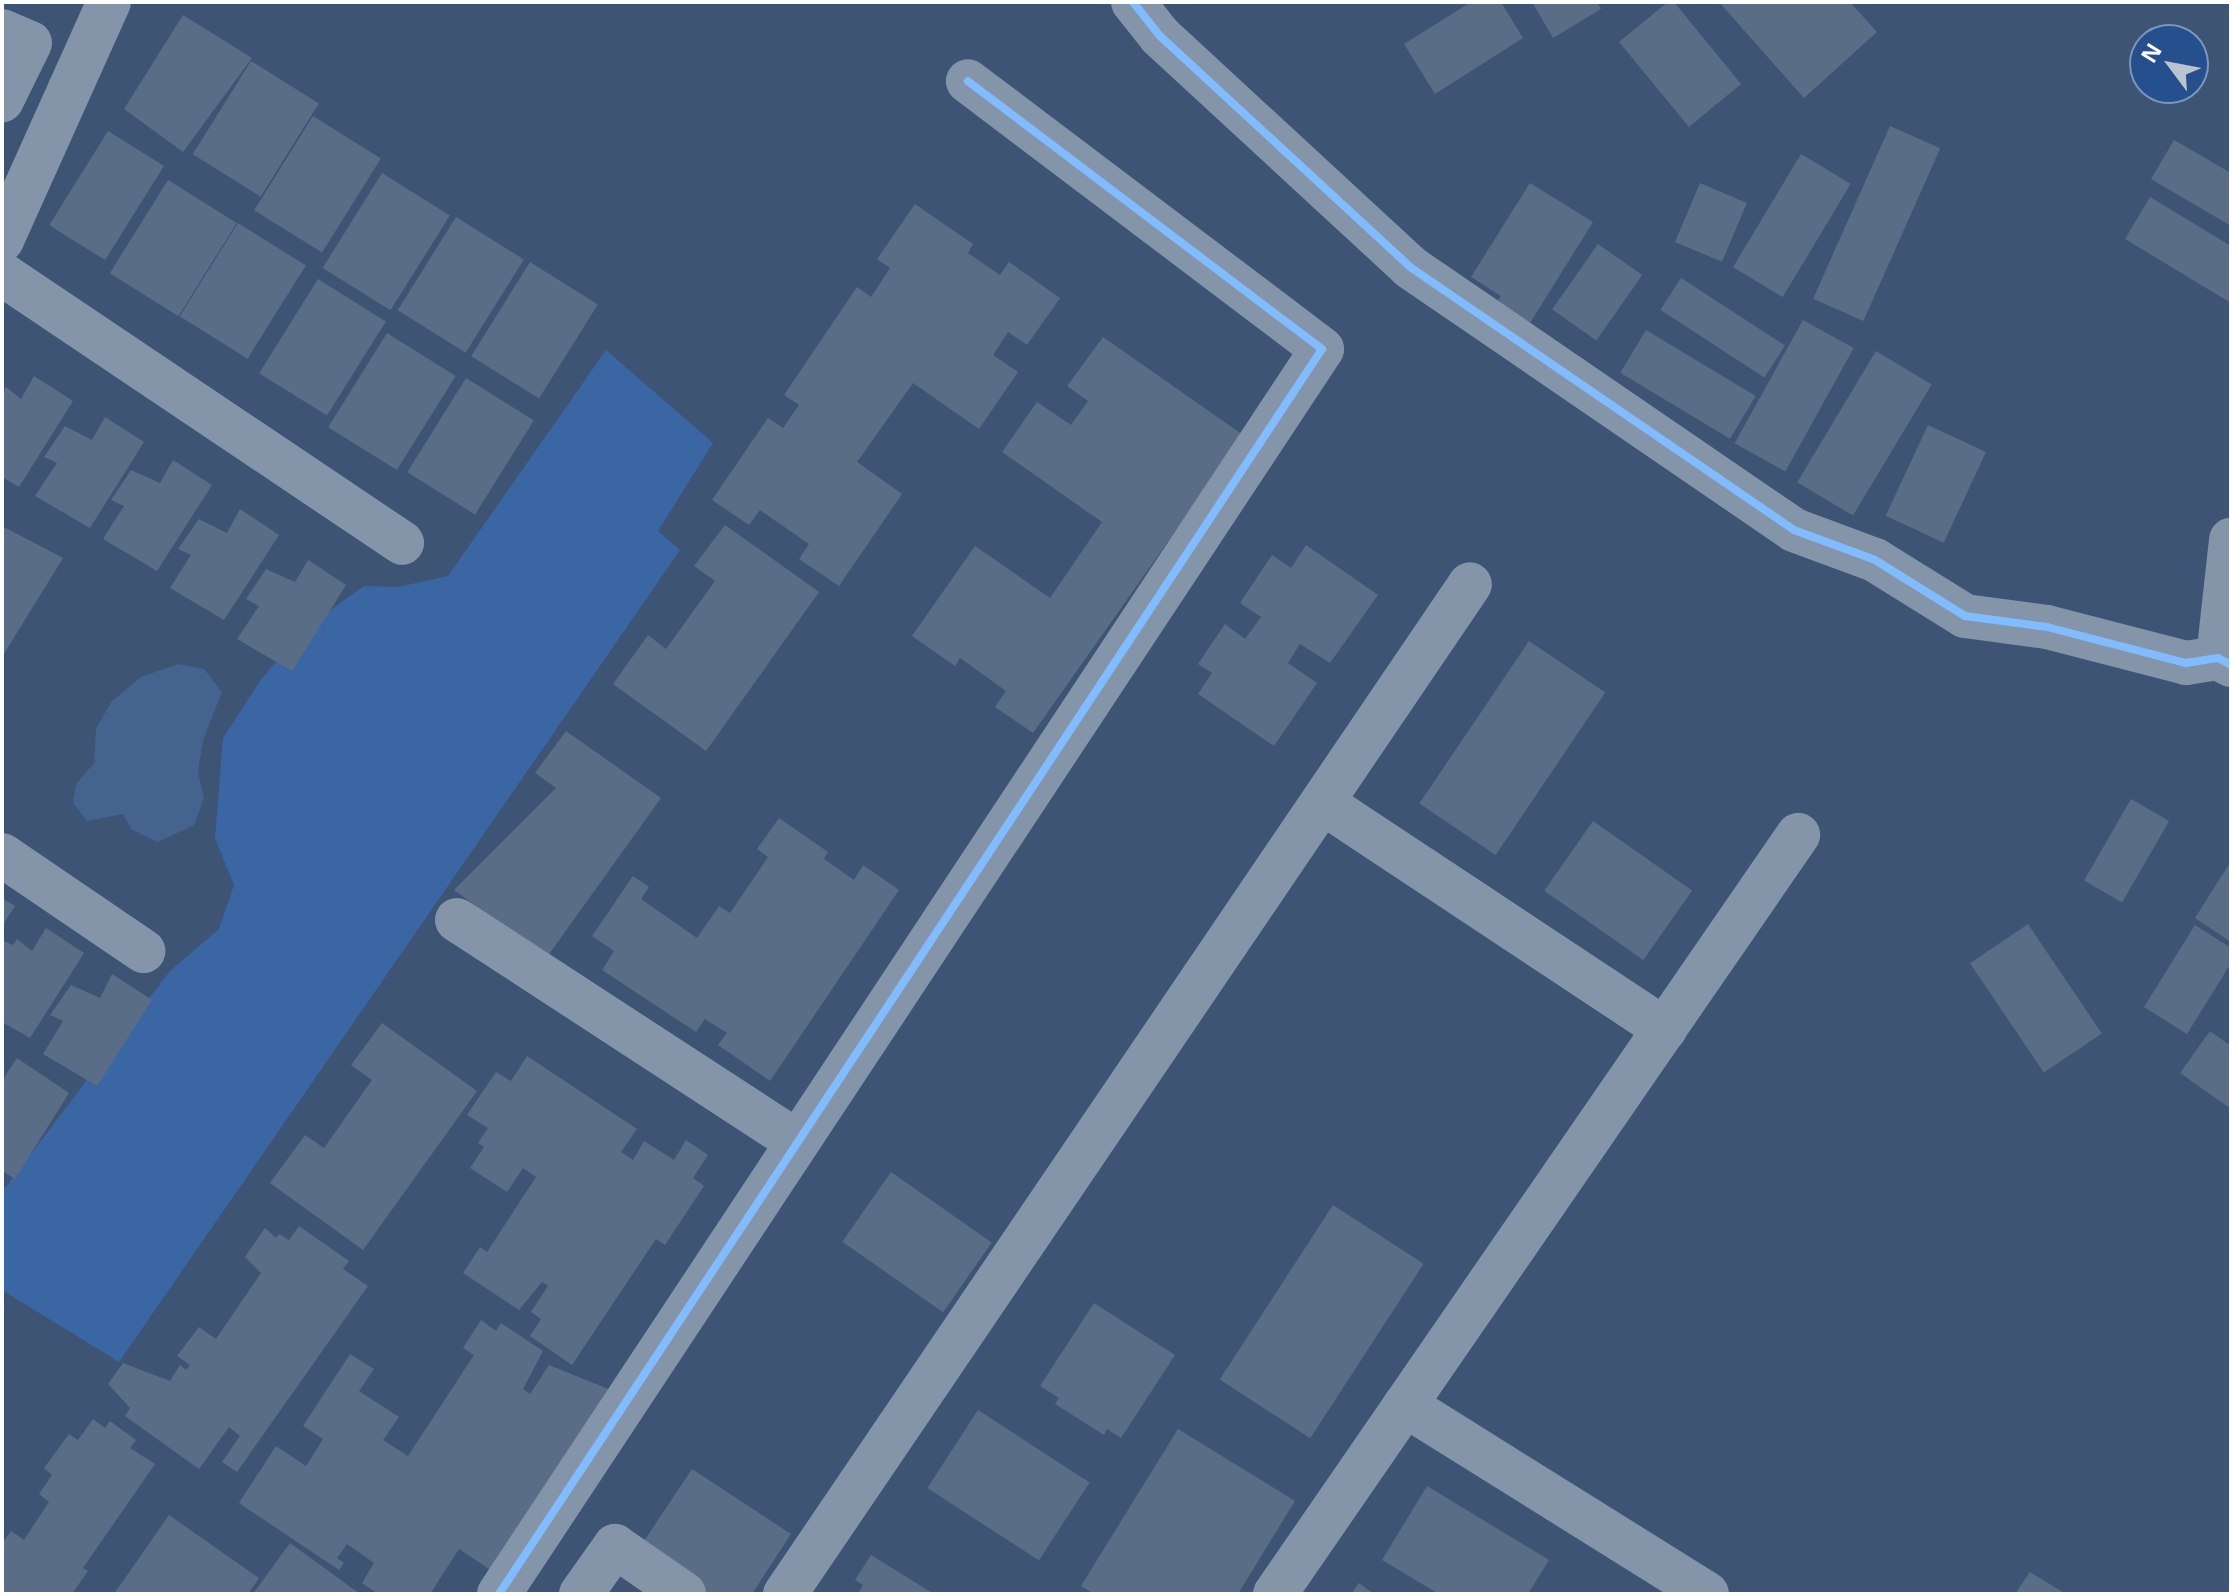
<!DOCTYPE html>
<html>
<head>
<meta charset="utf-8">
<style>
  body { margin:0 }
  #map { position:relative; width:2233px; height:1596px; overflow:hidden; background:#3d5475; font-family:"Open Sans",sans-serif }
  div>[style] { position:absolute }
  .green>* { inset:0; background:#3a67a3 }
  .water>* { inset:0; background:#44638e }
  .building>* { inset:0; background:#5a6d87; transform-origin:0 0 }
  .minor>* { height:44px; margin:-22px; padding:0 22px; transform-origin:22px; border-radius:22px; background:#8494a9 }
  .tertiary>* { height:44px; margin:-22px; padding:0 22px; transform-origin:22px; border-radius:22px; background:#8494a9 }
  .cycleway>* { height:8px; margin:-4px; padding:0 4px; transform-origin:4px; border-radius:4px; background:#80bcff }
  span { translate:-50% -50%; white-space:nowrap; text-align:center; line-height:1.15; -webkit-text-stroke:8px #25508d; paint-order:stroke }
  .frame { position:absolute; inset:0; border:4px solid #fff; pointer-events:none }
  .north { position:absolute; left:2129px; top:24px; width:80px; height:80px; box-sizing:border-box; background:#25508d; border:2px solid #7c96bb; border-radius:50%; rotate:302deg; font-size:22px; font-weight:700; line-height:32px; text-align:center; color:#fff }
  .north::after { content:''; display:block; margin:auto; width:28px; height:36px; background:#bbc3cf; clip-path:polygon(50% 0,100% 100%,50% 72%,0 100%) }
</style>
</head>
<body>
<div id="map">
  <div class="green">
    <i style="clip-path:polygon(606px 350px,713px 443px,658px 531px,680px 550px,119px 1362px,2px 1290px,2px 1192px,170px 971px,219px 929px,234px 885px,215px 838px,223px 738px,262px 678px,306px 628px,364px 586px,398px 587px,448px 576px)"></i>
  </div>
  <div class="water">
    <i style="clip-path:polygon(178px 664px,204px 669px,222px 692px,203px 740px,198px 772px,204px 798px,194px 825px,158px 842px,132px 830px,123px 814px,87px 821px,73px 803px,76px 784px,94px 763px,96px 729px,111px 702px,141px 677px)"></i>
  </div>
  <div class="building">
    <i style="clip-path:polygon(1471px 2px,1501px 2px,1523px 38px,1435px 94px,1404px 44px)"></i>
    <i style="clip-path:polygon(1532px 2px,1597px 2px,1601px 9px,1553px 38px)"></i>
    <i style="clip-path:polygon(1668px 2px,1674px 2px,1741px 84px,1689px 127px,1619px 42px)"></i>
    <i style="clip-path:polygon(1719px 2px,1850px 2px,1877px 32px,1804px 98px)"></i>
    <i style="clip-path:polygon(183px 15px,252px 58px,183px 152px,124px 109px)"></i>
    <i style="left:251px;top:61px;width:80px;height:110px;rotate:32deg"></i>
    <i style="left:313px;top:116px;width:80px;height:111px;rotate:32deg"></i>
    <i style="left:1890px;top:126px;width:55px;height:189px;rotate:24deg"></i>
    <i style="left:108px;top:131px;width:66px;height:111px;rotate:32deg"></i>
    <i style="clip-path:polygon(2174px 140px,2231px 173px,2231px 226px,2151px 179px)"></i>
    <i style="left:1801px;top:154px;width:58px;height:132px;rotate:31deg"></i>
    <i style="left:382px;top:173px;width:80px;height:112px;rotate:32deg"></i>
    <i style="left:168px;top:180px;width:81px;height:110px;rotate:32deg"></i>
    <i style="clip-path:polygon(1530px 183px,1593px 222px,1530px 323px,1497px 302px,1501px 296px,1471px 277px)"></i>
    <i style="left:1700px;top:183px;width:51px;height:64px;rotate:23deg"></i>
    <i style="clip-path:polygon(2150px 197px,2231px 246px,2231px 303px,2125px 239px)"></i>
    <i style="clip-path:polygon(915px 204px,973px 244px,968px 253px,1000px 275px,1009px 262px,1060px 298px,1027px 345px,1008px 332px,993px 355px,1018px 372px,979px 429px,913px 383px,857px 462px,902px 494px,839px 586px,799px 559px,809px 544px,760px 510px,749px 525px,712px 500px,768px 418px,783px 428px,799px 405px,784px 395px,857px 287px,871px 297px,890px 268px,877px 259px)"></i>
    <i style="left:456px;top:217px;width:80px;height:110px;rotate:32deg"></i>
    <i style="left:238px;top:223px;width:80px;height:110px;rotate:32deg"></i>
    <i style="left:1598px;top:244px;width:54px;height:80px;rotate:35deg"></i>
    <i style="left:530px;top:262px;width:80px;height:111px;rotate:32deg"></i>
    <i style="left:1681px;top:278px;width:124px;height:38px;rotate:33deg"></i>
    <i style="left:318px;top:279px;width:80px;height:111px;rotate:32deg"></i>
    <i style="left:1803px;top:320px;width:58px;height:141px;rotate:29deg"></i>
    <i style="left:1646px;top:330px;width:128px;height:50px;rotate:31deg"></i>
    <i style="left:387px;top:333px;width:81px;height:111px;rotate:32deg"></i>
    <i style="clip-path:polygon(1103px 337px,1243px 435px,1033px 733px,995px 707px,1006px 691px,960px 658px,955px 666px,912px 636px,975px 546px,1050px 598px,1102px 522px,1002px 452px,1037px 402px,1071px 425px,1088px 401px,1067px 386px)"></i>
    <i style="left:1876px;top:351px;width:65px;height:153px;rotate:31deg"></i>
    <i style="clip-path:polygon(34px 376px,73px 401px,19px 487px,2px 477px,2px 394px,6px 387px,21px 399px)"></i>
    <i style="left:466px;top:378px;width:80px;height:111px;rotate:32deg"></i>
    <i style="clip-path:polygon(105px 417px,144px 442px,90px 528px,35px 496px,57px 463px,44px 457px,65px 426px,92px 440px)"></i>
    <i style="left:1928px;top:425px;width:64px;height:100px;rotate:25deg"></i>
    <i style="clip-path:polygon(173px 460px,212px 485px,157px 571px,103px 539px,124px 506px,111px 500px,131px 470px,160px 483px)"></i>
    <i style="clip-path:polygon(240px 509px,279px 535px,224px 620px,170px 588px,191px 555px,178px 549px,199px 519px,227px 533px)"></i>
    <i style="clip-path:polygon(725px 525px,819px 592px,706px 751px,613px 684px,648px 635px,666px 649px,715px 581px,694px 566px)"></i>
    <i style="clip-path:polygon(2px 526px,63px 558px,2px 657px)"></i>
    <i style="clip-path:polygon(1306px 545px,1378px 595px,1330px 663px,1300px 644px,1288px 663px,1317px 683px,1274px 746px,1198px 694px,1212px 673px,1198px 664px,1225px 624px,1245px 639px,1261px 617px,1240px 603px,1272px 555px,1291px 568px)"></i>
    <i style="clip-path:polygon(308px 560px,346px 585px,292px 671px,237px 639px,259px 606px,246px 599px,266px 569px,295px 582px)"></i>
    <i style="left:1529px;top:641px;width:92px;height:196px;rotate:34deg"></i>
    <i style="clip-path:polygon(566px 731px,661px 798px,547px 957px,454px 890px,556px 788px,535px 773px)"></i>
    <i style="left:2131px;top:799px;width:44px;height:94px;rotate:30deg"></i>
    <i style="clip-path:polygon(779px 818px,828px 852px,824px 859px,854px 880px,863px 865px,899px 890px,770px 1081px,718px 1045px,727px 1033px,705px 1019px,696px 1032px,602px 970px,614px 951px,592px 936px,633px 876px,649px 887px,641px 899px,697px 938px,719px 906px,730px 913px,768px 857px,757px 849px)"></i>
    <i style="left:1593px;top:821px;width:121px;height:85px;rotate:35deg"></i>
    <i style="clip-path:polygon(2231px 861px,2231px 942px,2195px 918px)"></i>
    <i style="clip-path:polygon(2px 898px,15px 906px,2px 926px)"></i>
    <i style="left:2028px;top:924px;width:132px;height:70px;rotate:56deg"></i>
    <i style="clip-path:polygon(2195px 925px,2231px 948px,2231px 963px,2187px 1034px,2144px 1007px)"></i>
    <i style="clip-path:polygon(46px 928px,84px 953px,30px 1038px,2px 1022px,2px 940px,13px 945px,17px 939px,32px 951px)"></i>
    <i style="clip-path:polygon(112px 974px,152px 1000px,97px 1086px,43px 1054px,63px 1021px,50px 1015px,71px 985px,100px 998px)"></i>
    <i style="clip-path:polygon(382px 1023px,477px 1091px,363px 1250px,270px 1183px,305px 1135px,324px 1148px,372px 1080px,351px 1065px)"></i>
    <i style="clip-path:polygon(2210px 1031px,2231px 1046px,2231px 1109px,2180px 1073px)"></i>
    <i style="clip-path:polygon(527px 1056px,637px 1129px,621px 1152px,633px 1160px,644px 1141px,674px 1160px,686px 1140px,708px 1155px,693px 1178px,704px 1186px,665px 1245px,656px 1239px,572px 1365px,530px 1336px,541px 1319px,531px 1312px,548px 1286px,542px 1282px,519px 1310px,463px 1273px,480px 1247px,487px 1252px,536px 1177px,523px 1168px,507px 1192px,470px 1168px,484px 1147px,478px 1143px,488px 1128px,467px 1115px,496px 1072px,511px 1081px)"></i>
    <i style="clip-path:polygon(17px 1058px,69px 1093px,15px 1179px,2px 1171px,2px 1081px)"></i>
    <i style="left:891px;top:1172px;width:123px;height:85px;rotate:35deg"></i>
    <i style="left:1333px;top:1205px;width:108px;height:208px;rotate:33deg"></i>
    <i style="clip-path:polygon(299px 1226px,349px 1261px,343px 1269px,368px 1286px,237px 1472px,222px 1462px,240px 1436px,229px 1427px,199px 1469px,125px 1416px,130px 1408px,108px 1384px,123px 1363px,170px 1381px,180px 1365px,186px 1370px,190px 1365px,177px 1356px,199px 1327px,216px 1339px,261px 1273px,245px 1257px,265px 1228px,276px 1238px,279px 1234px,289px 1240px)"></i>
    <i style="clip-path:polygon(1094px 1303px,1175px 1355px,1121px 1438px,1107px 1429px,1104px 1435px,1055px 1404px,1059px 1398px,1040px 1386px)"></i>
    <i style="clip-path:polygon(481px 1320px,496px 1331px,501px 1323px,543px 1351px,523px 1389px,530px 1394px,549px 1365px,611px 1390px,492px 1571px,459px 1549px,430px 1594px,378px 1594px,362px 1583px,374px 1563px,347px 1544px,337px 1558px,344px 1563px,339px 1570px,239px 1503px,276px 1446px,306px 1466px,323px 1439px,303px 1426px,350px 1354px,374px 1369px,359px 1391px,399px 1417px,383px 1440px,408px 1456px,474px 1355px,463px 1348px)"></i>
    <i style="left:978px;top:1410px;width:133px;height:93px;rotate:33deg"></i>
    <i style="clip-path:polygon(93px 1419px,105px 1428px,110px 1421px,136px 1440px,130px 1448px,155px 1464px,83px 1568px,88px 1571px,72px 1594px,2px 1594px,2px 1544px,11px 1531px,24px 1540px,49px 1502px,39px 1494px,52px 1475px,44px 1468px,69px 1434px,78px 1440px)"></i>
    <i style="clip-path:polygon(1178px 1429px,1295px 1501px,1238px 1594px,1094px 1594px,1081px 1586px)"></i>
    <i style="clip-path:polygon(692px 1469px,791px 1534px,752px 1594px,699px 1594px,636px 1553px)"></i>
    <i style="clip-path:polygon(1427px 1486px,1549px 1560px,1528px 1594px,1439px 1594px,1382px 1560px)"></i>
    <i style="clip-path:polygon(169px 1515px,259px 1578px,248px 1594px,114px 1594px)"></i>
    <i style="clip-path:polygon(290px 1543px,360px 1594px,253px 1594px)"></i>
    <i style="clip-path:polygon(871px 1555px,934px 1594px,858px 1594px,863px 1585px,855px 1580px)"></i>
    <i style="clip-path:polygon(2030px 1572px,2066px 1594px,2015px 1594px)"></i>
    <i style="clip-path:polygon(1359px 1583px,1374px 1594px,1351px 1594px)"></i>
  </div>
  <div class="minor">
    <i style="left:2px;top:31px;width:30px;rotate:23deg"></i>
    <i style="left:30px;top:43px;width:64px;rotate:116.2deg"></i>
    <i style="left:2px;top:240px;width:261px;rotate:-65.8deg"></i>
    <i style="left:2px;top:274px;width:482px;rotate:33.9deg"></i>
    <i style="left:2218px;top:658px;width:119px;rotate:-83.7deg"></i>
    <i style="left:1323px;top:803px;width:410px;rotate:33.5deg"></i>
    <i style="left:2px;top:855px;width:171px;rotate:34.2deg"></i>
    <i style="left:457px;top:920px;width:406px;rotate:33.1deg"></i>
    <i style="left:1405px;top:1405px;width:356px;rotate:32deg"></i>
    <i style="left:499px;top:1594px;width:1492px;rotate:-56.53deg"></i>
    <i style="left:1322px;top:349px;width:444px;rotate:-142.9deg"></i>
    <i style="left:581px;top:1594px;width:59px;rotate:-54.7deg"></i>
    <i style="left:615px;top:1546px;width:84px;rotate:34.8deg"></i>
    <i style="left:785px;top:1594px;width:1220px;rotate:-55.85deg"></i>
    <i style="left:1275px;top:1594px;width:922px;rotate:-55.43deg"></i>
  </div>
  <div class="tertiary">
    <i style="left:1133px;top:2px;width:43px;rotate:51.5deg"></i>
    <i style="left:1160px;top:36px;width:340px;rotate:42.7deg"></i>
    <i style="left:1410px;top:267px;width:465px;rotate:34.4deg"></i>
    <i style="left:1794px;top:530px;width:86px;rotate:20.3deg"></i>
    <i style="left:1875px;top:560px;width:106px;rotate:31.9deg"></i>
    <i style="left:1965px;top:616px;width:83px;rotate:7.6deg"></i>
    <i style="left:2047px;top:627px;width:144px;rotate:14.5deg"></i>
    <i style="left:2186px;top:663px;width:32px;rotate:-9deg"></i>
    <i style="left:2218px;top:658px;width:15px;rotate:28deg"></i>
  </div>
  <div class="cycleway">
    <i style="left:1133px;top:2px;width:43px;rotate:51.5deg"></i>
    <i style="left:1160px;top:36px;width:340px;rotate:42.7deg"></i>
    <i style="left:1410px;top:267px;width:465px;rotate:34.4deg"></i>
    <i style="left:1794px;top:530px;width:86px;rotate:20.3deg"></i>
    <i style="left:1875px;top:560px;width:106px;rotate:31.9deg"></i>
    <i style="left:1965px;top:616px;width:83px;rotate:7.6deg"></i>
    <i style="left:2047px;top:627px;width:144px;rotate:14.5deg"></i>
    <i style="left:2186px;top:663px;width:32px;rotate:-9deg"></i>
    <i style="left:2218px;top:658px;width:15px;rotate:28deg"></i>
    <i style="left:499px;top:1594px;width:1492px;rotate:-56.53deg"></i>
    <i style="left:1322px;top:349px;width:444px;rotate:-142.9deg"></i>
  </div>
  <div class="frame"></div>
  <div class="north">N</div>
</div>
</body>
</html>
